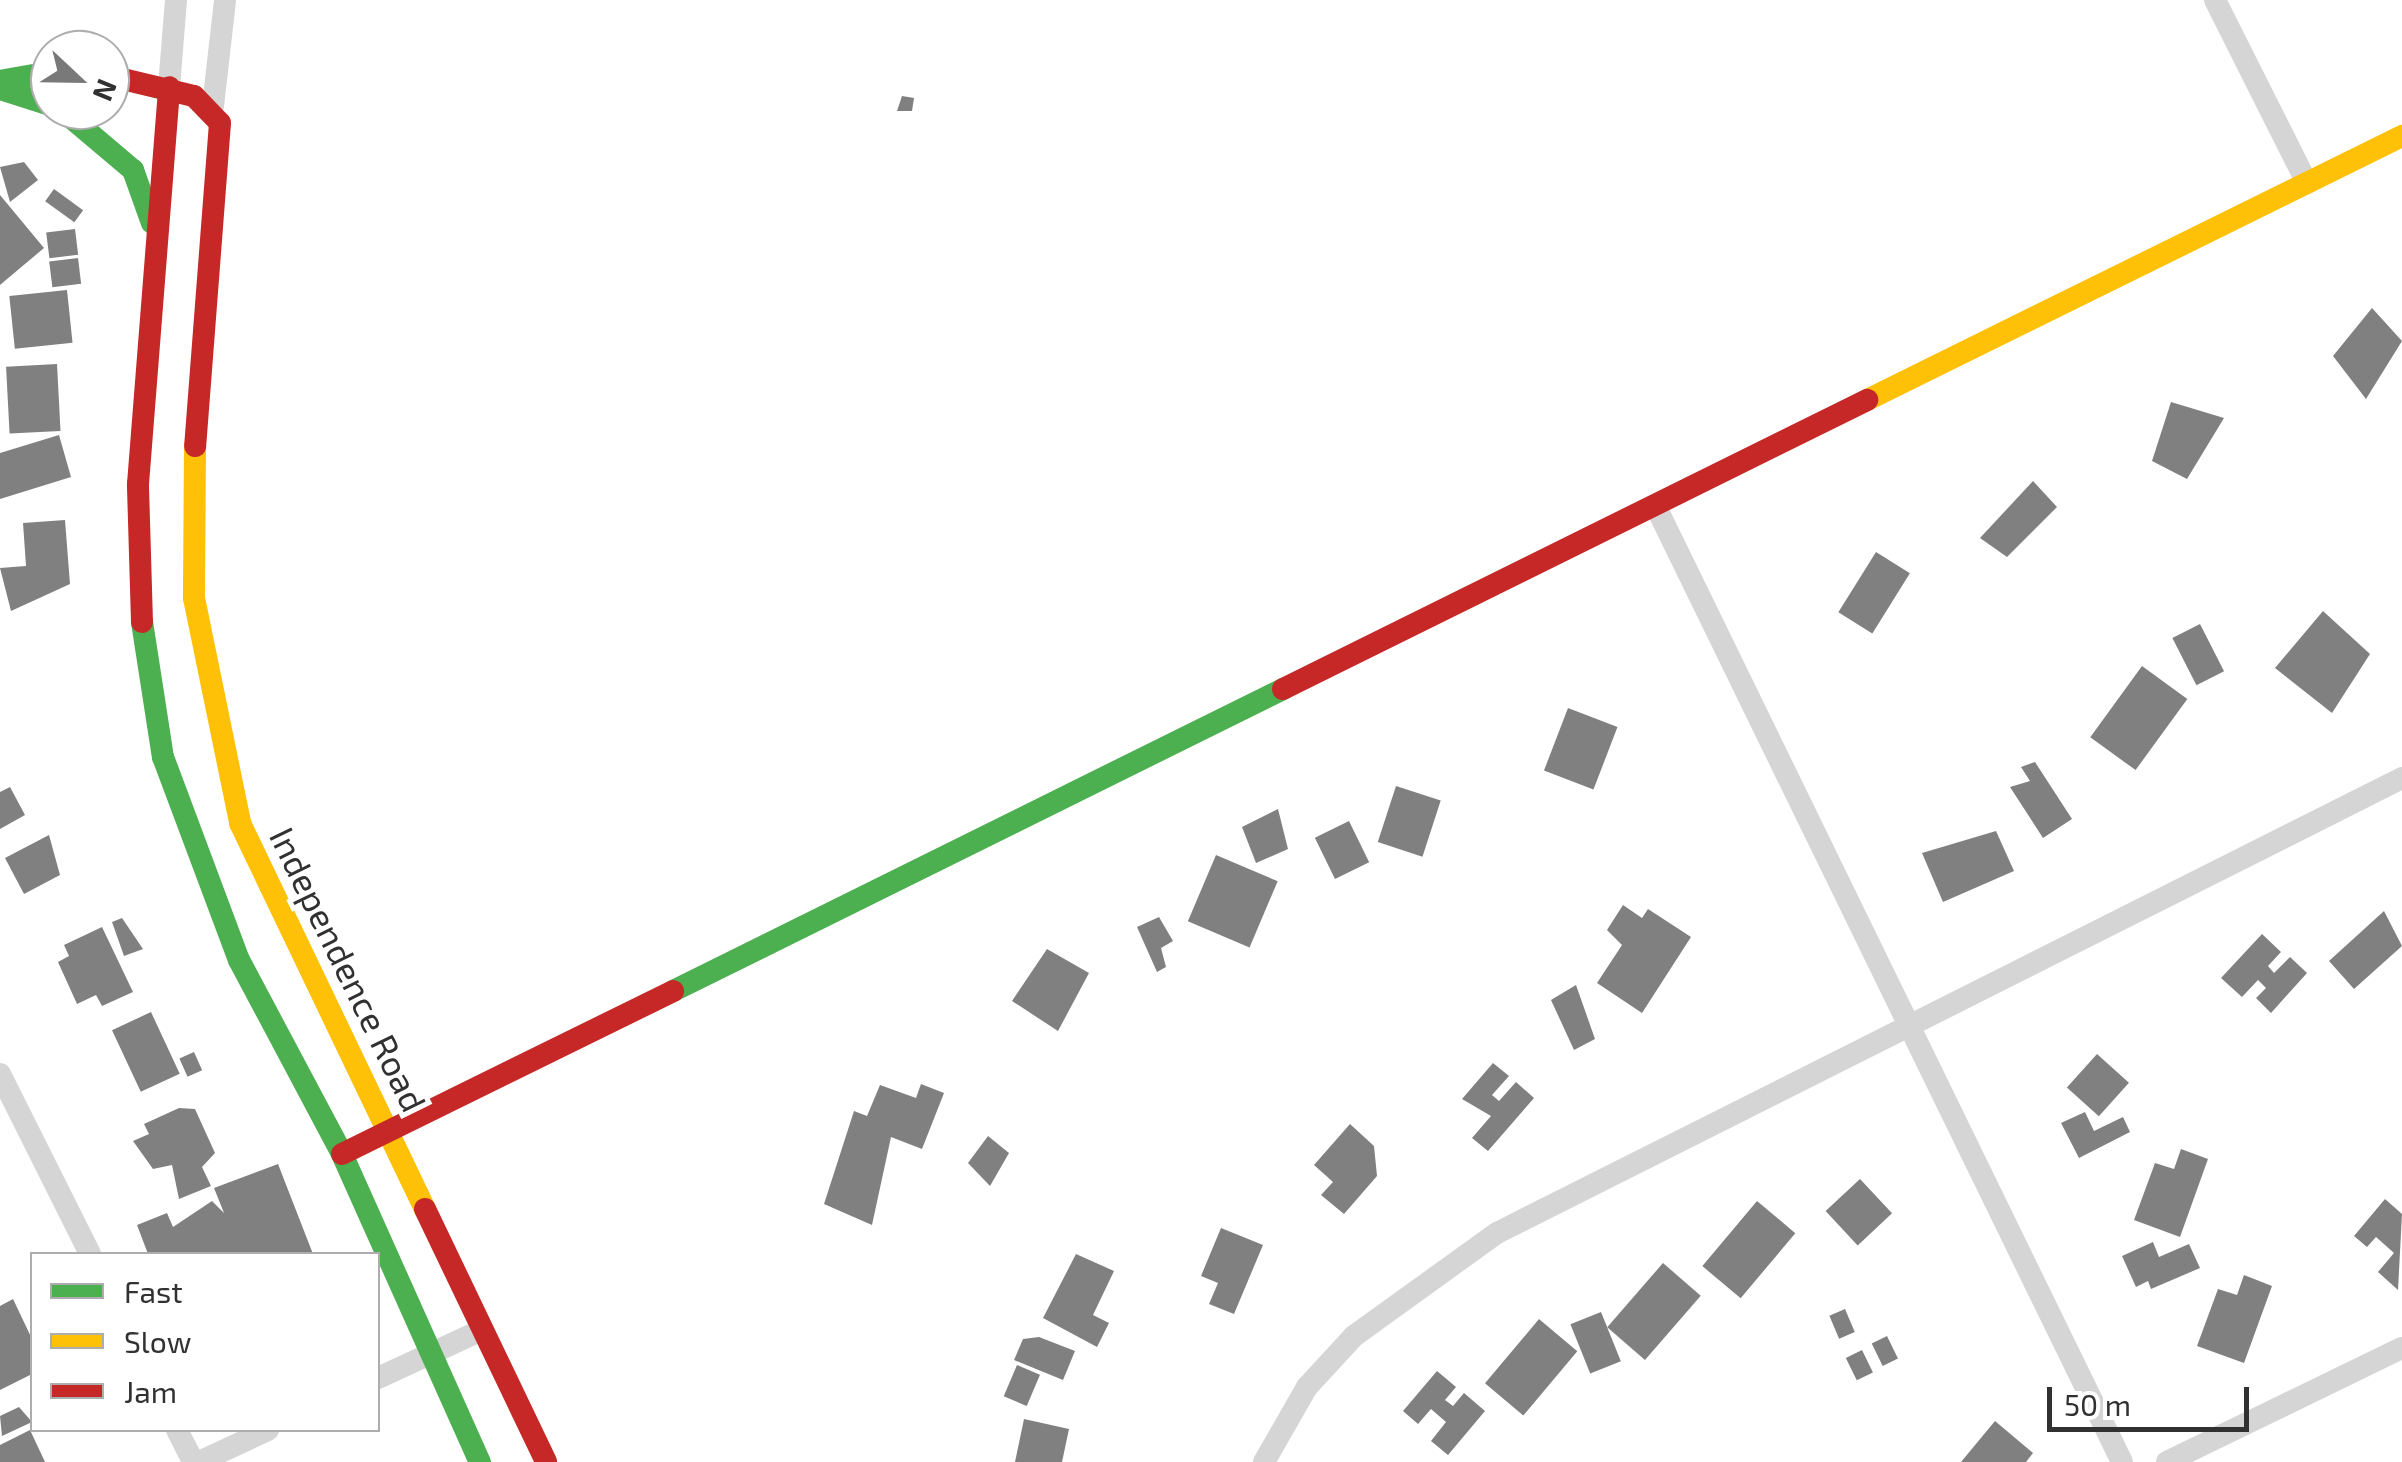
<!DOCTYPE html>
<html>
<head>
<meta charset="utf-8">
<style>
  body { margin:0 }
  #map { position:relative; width:2402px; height:1462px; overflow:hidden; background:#fff; font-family:"Exo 2",sans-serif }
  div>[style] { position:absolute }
  .building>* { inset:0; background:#808080; transform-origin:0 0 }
  .street>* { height:22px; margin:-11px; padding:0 11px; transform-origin:11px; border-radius:11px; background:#d5d5d5 }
  .fast>* { height:22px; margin:-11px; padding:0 11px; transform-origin:11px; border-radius:11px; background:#4caf50 }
  .slow>* { height:22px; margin:-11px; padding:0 11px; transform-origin:11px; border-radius:11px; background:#ffc107 }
  .jam>* { height:22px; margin:-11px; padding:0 11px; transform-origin:11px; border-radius:11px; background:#c62828 }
  span { translate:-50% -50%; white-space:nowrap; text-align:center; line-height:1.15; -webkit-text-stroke:10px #fff; paint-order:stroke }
  .street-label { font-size:35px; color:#313131 }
  .legend { position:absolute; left:30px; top:1252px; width:350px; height:180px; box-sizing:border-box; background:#fff; border:2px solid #adadad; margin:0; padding:12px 18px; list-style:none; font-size:30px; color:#313131 }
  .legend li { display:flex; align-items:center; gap:20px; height:50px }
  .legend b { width:50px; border:2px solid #adadad }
  .north { position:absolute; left:30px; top:30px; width:100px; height:100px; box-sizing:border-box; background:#fff; border:2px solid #adadad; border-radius:50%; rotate:112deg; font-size:28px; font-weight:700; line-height:40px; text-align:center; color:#313131 }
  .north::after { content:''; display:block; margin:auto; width:35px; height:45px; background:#797979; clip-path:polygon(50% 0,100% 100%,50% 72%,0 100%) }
  .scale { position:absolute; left:2047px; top:1387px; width:202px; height:45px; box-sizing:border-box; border:5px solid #313131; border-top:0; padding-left:12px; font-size:30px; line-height:35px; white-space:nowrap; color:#313131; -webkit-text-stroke:8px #fff; paint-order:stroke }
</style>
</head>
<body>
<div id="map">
  <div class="building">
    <i style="clip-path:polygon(902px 96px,914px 98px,912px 111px,897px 111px)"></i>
    <i style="clip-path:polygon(24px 162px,38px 180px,10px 202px,0 167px)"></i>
    <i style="left:54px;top:189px;width:36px;height:15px;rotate:36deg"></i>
    <i style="clip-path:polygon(0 195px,44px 248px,0 285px)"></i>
    <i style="left:75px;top:229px;width:26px;height:29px;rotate:83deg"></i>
    <i style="left:78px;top:258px;width:26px;height:29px;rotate:83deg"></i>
    <i style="left:67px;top:290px;width:53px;height:58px;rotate:84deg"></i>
    <i style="clip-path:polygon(2372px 308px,2402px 341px,2366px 399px,2333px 356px)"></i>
    <i style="left:57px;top:364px;width:67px;height:51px;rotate:87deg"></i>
    <i style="clip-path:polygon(2171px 402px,2224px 418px,2187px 479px,2152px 461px)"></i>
    <i style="clip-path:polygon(59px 435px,71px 477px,0 499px,0 453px)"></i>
    <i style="clip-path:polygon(2033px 481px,2057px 507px,2007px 557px,1980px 538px)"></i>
    <i style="clip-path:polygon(65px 520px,70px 584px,11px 611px,0 568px,26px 566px,23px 523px)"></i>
    <i style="left:1876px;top:552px;width:40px;height:71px;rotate:32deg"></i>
    <i style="clip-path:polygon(2323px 611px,2370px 654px,2332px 713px,2275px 668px)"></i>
    <i style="left:2200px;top:624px;width:53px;height:31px;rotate:63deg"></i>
    <i style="left:2142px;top:666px;width:56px;height:88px;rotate:36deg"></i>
    <i style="left:1568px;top:708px;width:53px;height:67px;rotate:21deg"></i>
    <i style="clip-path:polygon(2035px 762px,2072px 819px,2043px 838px,2010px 787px,2030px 781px,2021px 767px)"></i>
    <i style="left:1396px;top:786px;width:47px;height:59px;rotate:18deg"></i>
    <i style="clip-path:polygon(10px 787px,25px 815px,0 829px,0 792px)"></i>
    <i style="clip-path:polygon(1278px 809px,1288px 849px,1256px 863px,1242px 827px)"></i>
    <i style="left:1349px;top:821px;width:46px;height:38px;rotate:64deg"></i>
    <i style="clip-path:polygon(1996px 831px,2014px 871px,1943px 902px,1922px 853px)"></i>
    <i style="clip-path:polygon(49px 835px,60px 875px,24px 894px,5px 858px)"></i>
    <i style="left:1216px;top:855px;width:67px;height:72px;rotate:23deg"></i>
    <i style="clip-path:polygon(1623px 905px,1642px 918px,1648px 909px,1691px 937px,1642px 1013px,1597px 983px,1622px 945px,1607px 930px)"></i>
    <i style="clip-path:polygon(2384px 911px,2402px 946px,2354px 989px,2329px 961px)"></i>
    <i style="clip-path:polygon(1159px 917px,1173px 941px,1161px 948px,1166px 967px,1157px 972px,1137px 927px)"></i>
    <i style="clip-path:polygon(122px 918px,143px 949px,124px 956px,112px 922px)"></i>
    <i style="clip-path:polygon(102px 927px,133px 992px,102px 1006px,96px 995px,77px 1004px,58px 962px,69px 956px,64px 945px)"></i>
    <i style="clip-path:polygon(2262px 934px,2281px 952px,2268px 966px,2274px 973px,2290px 957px,2307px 973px,2271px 1013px,2256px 998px,2266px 988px,2258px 980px,2242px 997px,2221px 978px)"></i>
    <i style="clip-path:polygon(1047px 949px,1089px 973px,1058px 1031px,1012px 1001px)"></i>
    <i style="clip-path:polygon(1576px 985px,1595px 1039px,1574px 1050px,1551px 1000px)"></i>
    <i style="left:151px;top:1012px;width:68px;height:43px;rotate:65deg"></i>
    <i style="left:194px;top:1052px;width:20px;height:16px;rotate:66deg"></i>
    <i style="left:2097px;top:1054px;width:43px;height:45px;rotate:42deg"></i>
    <i style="clip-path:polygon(1493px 1063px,1509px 1076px,1492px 1095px,1499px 1101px,1516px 1082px,1534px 1098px,1488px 1151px,1472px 1138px,1491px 1116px,1462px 1099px)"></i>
    <i style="clip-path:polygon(921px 1084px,944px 1093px,922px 1149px,891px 1137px,872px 1225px,824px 1204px,854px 1111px,867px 1116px,880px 1085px,916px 1098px)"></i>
    <i style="clip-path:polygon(179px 1108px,195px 1109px,215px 1153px,202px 1167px,211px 1186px,179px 1199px,172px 1165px,153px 1169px,133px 1141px,149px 1134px,144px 1124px)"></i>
    <i style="clip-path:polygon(2085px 1112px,2094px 1131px,2123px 1117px,2130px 1132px,2079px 1158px,2061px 1123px)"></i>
    <i style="clip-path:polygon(1350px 1124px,1374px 1146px,1377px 1176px,1344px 1214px,1321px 1195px,1333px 1182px,1314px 1165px)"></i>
    <i style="clip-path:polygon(988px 1136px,1009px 1153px,990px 1186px,968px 1163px)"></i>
    <i style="clip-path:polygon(2181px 1149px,2208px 1159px,2180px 1237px,2134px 1220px,2155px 1163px,2174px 1169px)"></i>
    <i style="clip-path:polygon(278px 1164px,313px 1254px,148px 1254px,137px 1225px,167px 1213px,173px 1227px,212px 1201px,224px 1213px,214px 1188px)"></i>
    <i style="left:1860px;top:1179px;width:47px;height:47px;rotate:47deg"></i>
    <i style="clip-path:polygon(2385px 1199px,2402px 1214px,2398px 1290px,2378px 1272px,2394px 1253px,2376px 1237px,2367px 1247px,2354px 1236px)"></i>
    <i style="left:1757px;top:1201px;width:50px;height:85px;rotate:40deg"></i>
    <i style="clip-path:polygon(1221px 1228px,1263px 1245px,1234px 1314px,1209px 1304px,1218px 1283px,1201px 1276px)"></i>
    <i style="clip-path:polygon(2153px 1242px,2159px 1257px,2189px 1244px,2200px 1268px,2151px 1289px,2148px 1281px,2136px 1287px,2122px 1256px)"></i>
    <i style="clip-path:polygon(1076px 1254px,1114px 1271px,1093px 1315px,1109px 1323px,1097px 1347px,1043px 1318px)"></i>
    <i style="left:1663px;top:1263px;width:50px;height:85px;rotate:41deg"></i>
    <i style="clip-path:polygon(2244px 1275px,2272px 1286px,2244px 1363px,2197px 1346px,2218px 1289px,2237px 1295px)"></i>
    <i style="clip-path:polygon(13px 1299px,32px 1339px,32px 1374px,0 1390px,0 1306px)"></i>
    <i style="left:1845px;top:1309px;width:25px;height:17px;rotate:67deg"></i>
    <i style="left:1601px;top:1312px;width:53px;height:33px;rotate:68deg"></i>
    <i style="left:1539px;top:1319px;width:50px;height:84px;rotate:40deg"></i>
    <i style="left:1887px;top:1336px;width:25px;height:17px;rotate:64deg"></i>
    <i style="clip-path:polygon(1039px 1337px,1075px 1351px,1063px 1380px,1014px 1360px,1023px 1339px)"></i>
    <i style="left:1862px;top:1350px;width:25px;height:18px;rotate:64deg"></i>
    <i style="left:1017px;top:1365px;width:25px;height:34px;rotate:23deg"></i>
    <i style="clip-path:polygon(1437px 1371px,1456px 1387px,1445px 1400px,1453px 1406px,1464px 1393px,1485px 1411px,1448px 1455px,1431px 1441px,1446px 1422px,1431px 1409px,1418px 1424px,1403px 1411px)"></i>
    <i style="clip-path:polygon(19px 1407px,32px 1422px,2px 1436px,0 1416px)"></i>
    <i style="clip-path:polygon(1024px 1419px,1069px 1429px,1062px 1462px,1015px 1462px)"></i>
    <i style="clip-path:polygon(1995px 1421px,2033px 1453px,2026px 1462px,1961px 1462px)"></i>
    <i style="clip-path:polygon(30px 1430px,45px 1462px,0 1462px,0 1445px)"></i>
  </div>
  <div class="street">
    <i style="left:2215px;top:0;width:205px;rotate:63.3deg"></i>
    <i style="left:169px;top:87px;width:87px;rotate:-85.4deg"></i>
    <i style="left:213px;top:106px;width:107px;rotate:-83.5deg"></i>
    <i style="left:1657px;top:509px;width:1060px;rotate:63.99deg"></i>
    <i style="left:0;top:1074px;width:201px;rotate:63.4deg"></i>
    <i style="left:378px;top:1378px;width:115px;rotate:-24.8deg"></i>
    <i style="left:177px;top:1430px;width:36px;rotate:63deg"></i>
    <i style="left:199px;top:1462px;width:76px;rotate:-24.9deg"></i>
    <i style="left:1264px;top:1462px;width:86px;rotate:-60.2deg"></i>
    <i style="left:1307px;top:1387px;width:69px;rotate:-47.3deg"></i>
    <i style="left:1354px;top:1336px;width:176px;rotate:-35.8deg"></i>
    <i style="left:1497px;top:1233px;width:1013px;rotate:-26.69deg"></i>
    <i style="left:2167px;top:1462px;width:261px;rotate:-25.9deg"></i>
  </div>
  <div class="fast">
    <i style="left:0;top:81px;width:51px;rotate:-10.2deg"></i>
    <i style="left:0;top:89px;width:52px;rotate:17.7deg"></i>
    <i style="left:62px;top:110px;width:93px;rotate:40.2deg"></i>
    <i style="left:133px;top:170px;width:56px;rotate:70.3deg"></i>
    <i style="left:142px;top:622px;width:137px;rotate:81.2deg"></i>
    <i style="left:163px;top:757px;width:217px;rotate:69.5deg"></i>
    <i style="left:239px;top:960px;width:220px;rotate:62deg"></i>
    <i style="left:342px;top:1154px;width:338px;rotate:65.9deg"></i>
    <i style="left:673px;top:991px;width:681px;rotate:-26.34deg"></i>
  </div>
  <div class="slow">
    <i style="left:1867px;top:400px;width:597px;rotate:-26.26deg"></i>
    <i style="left:195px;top:446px;width:152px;rotate:90.4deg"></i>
    <i style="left:194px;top:598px;width:230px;rotate:78.4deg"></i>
    <i style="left:240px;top:823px;width:428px;rotate:64.4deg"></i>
  </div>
  <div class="jam">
    <i style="left:110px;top:76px;width:86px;rotate:13.4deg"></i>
    <i style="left:194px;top:96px;width:37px;rotate:46deg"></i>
    <i style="left:220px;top:123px;width:324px;rotate:94.4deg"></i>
    <i style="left:142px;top:622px;width:138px;rotate:-91.7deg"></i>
    <i style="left:138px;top:484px;width:398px;rotate:-85.5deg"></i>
    <i style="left:1283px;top:689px;width:652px;rotate:-26.33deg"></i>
    <i style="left:342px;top:1154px;width:369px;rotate:-26.2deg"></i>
    <i style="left:425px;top:1209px;width:280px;rotate:64.4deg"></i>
  </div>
  <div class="street-label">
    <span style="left:349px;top:969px;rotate:64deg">Independence Road</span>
  </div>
  <ul class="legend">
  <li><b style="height:12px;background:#4caf50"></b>Fast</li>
  <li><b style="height:12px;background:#ffc107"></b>Slow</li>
  <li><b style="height:12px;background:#c62828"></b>Jam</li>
  </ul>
  <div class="north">N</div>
  <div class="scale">50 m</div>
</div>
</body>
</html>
